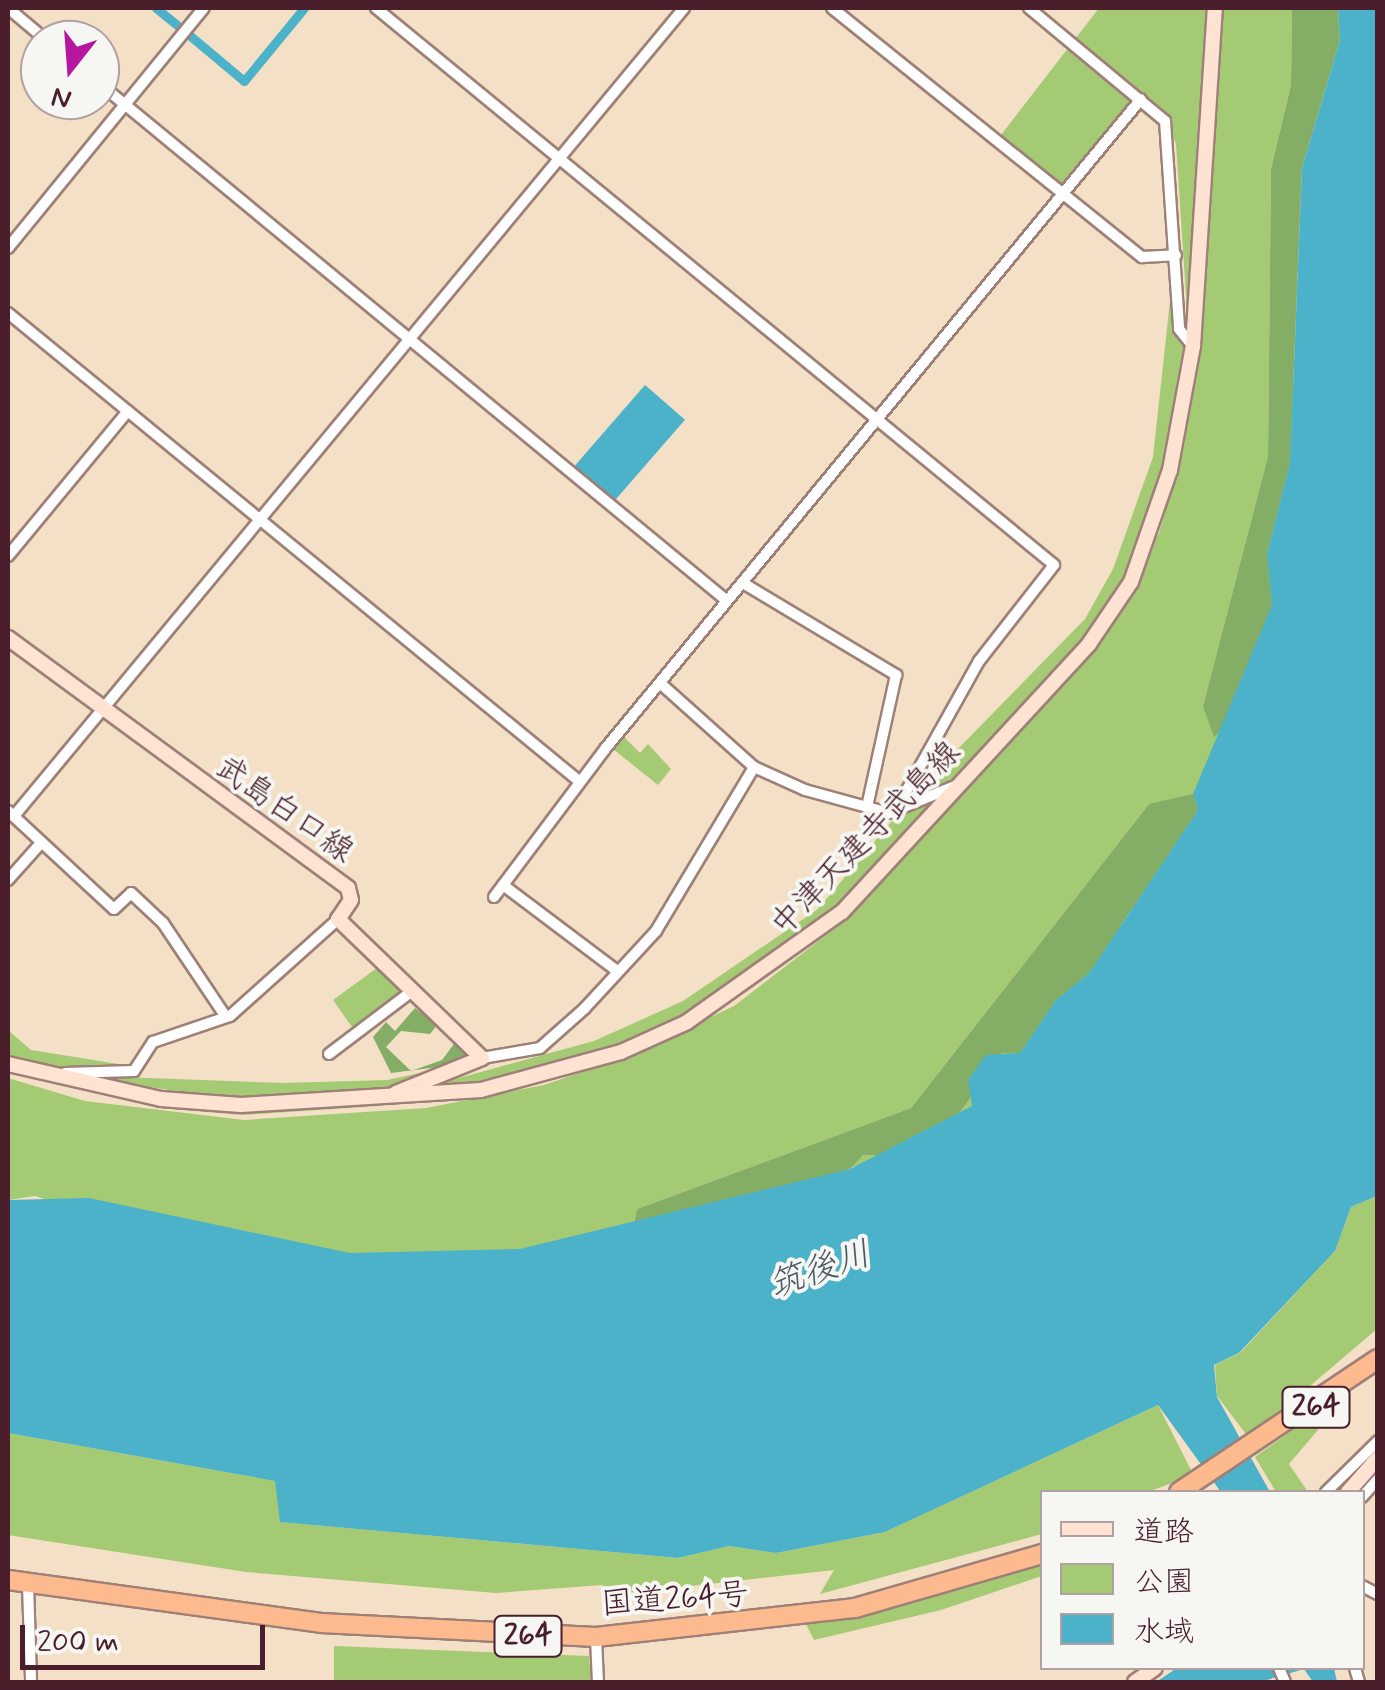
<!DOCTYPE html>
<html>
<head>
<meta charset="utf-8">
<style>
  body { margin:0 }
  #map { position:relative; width:1385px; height:1690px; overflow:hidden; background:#f3e0c6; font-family:Mynerve,"Klee One",sans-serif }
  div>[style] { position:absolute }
  .green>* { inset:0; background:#a5ca74 }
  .forest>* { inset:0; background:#84ae66 }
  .water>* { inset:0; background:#4bb2c9; transform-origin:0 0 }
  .canal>* { height:9px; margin:-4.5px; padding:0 4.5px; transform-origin:4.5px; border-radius:4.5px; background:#4bb2c9 }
  .roads { filter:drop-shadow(2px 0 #9e8078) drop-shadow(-2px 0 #9e8078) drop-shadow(0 2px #9e8078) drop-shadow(0 -2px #9e8078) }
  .street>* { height:10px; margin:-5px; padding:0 5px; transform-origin:5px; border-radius:5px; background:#fff }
  .secondary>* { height:14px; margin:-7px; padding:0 7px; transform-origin:7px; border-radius:7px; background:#fee3d2 }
  .highway>* { height:18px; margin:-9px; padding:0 9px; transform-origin:9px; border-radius:9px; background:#fcba8e }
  span { translate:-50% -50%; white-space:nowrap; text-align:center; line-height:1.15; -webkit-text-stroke:8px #f6f6f2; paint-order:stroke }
  .shield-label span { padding:2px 8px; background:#f6f6f2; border:2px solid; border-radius:8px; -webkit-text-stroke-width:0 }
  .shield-label { font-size:30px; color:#4a1f2b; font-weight:700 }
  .street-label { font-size:32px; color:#4a1f2b }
  .water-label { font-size:35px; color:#4a5a6a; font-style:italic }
  .frame { position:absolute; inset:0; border:10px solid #4a1f2b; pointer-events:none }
  .legend { position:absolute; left:1040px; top:1490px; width:325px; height:180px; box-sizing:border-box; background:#f6f6f2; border:2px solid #b1a0a2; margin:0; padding:12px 18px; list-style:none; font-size:30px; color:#4a1f2b }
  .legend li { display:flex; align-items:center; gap:20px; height:50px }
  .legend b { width:50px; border:2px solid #b1a0a2 }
  .north { position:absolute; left:20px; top:20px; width:100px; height:100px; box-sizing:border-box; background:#f6f6f2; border:2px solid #b1a0a2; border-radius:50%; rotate:197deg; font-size:28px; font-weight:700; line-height:40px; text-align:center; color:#4a1f2b }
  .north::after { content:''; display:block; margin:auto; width:35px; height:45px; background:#b5179e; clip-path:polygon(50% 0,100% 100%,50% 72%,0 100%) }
  .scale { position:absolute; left:20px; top:1625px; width:245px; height:45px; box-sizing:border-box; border:5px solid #4a1f2b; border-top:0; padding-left:12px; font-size:30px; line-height:35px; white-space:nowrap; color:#4a1f2b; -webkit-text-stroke:8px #f6f6f2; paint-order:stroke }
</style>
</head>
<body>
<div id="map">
  <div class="green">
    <i style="clip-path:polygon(1099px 8px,1209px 8px,1188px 327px,1176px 144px,1166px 117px,1142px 97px,1062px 187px,1001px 135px)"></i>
    <i style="clip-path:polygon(evenodd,1222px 8px,1292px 8px,1291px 85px,1271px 169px,1268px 456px,1203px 706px,1290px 462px,1290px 374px,1306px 470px,1241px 765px,1020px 1083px,931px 1145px,564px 1248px,348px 1263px,140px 1230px,35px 1196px,8px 1200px,8px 1078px,85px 1101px,244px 1120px,426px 1108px,544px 1085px,628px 1056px,734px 1006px,847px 919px,1099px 642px,1159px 533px,1184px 446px,1203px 309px,1222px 8px,1149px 804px,1198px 810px,1143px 882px,1128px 919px,888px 1156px,863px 1155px,633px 1227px,637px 1209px,911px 1108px,1149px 804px)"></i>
    <i style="clip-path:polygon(1171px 292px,1186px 354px,1173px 434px,1123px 583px,1090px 633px,954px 778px,903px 805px,1085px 619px,1113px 569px,1153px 457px)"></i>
    <i style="clip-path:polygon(624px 737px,640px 753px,648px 744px,671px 769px,658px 785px,613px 749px)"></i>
    <i style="clip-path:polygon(946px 791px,835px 910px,704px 1006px,617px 1047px,478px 1085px,404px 1093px,594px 1041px,683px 1001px,818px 909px,892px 821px)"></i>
    <i style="clip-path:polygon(377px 968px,402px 994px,357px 1034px,333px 1000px)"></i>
    <i style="clip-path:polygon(8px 1030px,31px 1050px,131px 1066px,46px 1069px,8px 1058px)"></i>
    <i style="clip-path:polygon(462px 1064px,375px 1095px,237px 1100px,67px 1075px,283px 1083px,387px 1080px)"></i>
    <i style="clip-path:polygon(8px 1068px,243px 1112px,395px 1105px,242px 1115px,160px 1108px)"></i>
    <i style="clip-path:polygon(1377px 1196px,1377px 1329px,1249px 1438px,1217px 1396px,1215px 1365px,1240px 1353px,1335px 1251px,1351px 1207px)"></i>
    <i style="clip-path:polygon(1357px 1384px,1289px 1464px,1308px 1492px,1276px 1492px,1255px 1457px)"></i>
    <i style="clip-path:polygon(1158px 1405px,1191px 1470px,1172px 1483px,1148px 1492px,1042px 1492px,1042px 1534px,820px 1594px,834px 1570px,611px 1595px,602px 1585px,496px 1593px,246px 1572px,8px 1535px,8px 1433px,276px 1481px,281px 1522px,678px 1558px,729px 1546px,776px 1553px,885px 1532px)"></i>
    <i style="clip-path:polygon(1042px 1563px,1042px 1576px,941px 1610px,814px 1640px,806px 1624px)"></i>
    <i style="clip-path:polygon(334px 1646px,589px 1656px,591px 1682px,334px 1682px)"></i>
  </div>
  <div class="forest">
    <i style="clip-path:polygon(1292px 8px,1338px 8px,1340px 40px,1302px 168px,1290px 462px,1267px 553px,1272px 605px,1229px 723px,1214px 737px,1203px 706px,1268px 456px,1271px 169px,1291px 85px)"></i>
    <i style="clip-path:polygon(1193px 794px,1198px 810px,1089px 973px,1056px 1000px,1020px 1053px,1002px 1053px,953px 1122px,888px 1156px,863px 1155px,850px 1169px,633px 1228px,637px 1209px,911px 1108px,1149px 804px)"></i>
    <i style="clip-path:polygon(415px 1008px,437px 1025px,430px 1034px,401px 1031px,386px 1047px,411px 1071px,442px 1060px,454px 1044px,469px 1054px,462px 1064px,391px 1073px,373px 1037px,386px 1022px,395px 1031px)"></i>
  </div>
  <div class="water">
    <i style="clip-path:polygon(1338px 8px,1377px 8px,1377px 1196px,1351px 1207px,1335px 1251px,1239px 1353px,1214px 1365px,1217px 1397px,1270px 1492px,1221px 1492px,1158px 1405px,885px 1532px,776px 1553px,729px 1546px,678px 1558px,280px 1522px,275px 1481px,8px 1433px,8px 1200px,89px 1198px,350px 1253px,520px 1249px,850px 1169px,972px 1106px,968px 1080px,986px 1055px,1020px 1053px,1056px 1000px,1089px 973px,1198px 810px,1193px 794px,1272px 605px,1267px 554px,1290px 462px,1302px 168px,1340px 40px)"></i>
    <i style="left:645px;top:385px;width:53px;height:107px;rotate:41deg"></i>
    <i style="clip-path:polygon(1177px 1668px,1334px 1668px,1337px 1682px,1313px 1682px,1304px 1669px,1260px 1682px,1156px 1682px)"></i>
  </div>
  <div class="canal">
    <i style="left:156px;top:8px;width:33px;rotate:39deg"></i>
    <i style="left:188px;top:34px;width:73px;rotate:40deg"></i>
    <i style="left:244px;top:81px;width:94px;rotate:-50.6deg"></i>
  </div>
  <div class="roads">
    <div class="street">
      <i style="left:8px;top:8px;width:50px;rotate:40.1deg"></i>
      <i style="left:376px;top:8px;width:877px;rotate:39.4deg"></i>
      <i style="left:1054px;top:565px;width:122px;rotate:128deg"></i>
      <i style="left:979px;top:661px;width:174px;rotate:119.2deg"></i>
      <i style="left:832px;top:8px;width:398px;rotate:38.8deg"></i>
      <i style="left:1142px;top:257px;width:34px;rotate:-3deg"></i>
      <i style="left:1029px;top:8px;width:177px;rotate:39.7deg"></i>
      <i style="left:1165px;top:121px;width:208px;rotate:86.1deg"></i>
      <i style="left:1179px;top:329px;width:22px;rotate:51deg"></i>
      <i style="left:100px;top:84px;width:811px;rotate:39.5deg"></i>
      <i style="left:8px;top:248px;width:310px;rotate:-50.8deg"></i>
      <i style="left:8px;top:313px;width:738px;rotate:39.34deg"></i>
      <i style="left:8px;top:556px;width:188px;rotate:-50.4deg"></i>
      <i style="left:743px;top:583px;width:179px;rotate:31deg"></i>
      <i style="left:896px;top:675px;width:135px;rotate:102.4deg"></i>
      <i style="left:660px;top:683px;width:126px;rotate:41.8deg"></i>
      <i style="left:754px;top:767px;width:56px;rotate:24.3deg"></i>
      <i style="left:805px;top:790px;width:87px;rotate:15.3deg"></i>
      <i style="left:889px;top:813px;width:77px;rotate:-22.2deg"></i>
      <i style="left:8px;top:811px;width:144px;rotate:42.8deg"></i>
      <i style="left:114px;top:909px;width:23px;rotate:-43deg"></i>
      <i style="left:131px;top:893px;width:44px;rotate:43.2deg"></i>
      <i style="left:163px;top:923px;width:110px;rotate:56.2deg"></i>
      <i style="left:14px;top:816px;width:1050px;rotate:-50.33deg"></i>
      <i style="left:8px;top:880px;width:50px;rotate:-48.3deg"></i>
      <i style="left:503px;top:885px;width:143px;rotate:37deg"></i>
      <i style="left:494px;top:897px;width:185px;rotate:-53.1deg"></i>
      <i style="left:605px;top:749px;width:842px;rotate:-50.49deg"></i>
      <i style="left:329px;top:1054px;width:99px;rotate:-37.2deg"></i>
      <i style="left:482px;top:1058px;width:59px;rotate:-9.8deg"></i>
      <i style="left:540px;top:1048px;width:60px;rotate:-41.6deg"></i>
      <i style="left:585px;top:1008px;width:105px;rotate:-47.3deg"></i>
      <i style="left:656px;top:931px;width:191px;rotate:-59.1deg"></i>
      <i style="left:65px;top:1073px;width:69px;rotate:-1.7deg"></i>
      <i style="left:134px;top:1071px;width:35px;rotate:-57deg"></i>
      <i style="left:153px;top:1042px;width:81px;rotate:-18.7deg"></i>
      <i style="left:230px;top:1016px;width:145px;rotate:-41.9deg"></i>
      <i style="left:1326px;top:1492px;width:73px;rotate:-44.4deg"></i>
      <i style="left:1362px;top:1497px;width:24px;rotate:-48deg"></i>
      <i style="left:28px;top:1584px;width:98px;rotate:88.2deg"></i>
      <i style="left:1362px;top:1586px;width:18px;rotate:27deg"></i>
      <i style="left:596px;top:1637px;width:45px;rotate:87.5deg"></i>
      <i style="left:1279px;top:1668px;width:15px;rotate:67deg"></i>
      <i style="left:1355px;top:1668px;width:15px;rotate:74deg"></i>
    </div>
    <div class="secondary">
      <i style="left:8px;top:638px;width:422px;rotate:36.3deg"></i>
      <i style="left:348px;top:888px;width:12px;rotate:76deg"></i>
      <i style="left:351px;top:900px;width:23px;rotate:124deg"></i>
      <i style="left:338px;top:919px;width:200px;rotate:44deg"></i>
      <i style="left:482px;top:1058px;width:93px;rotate:157.9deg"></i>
      <i style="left:8px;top:1064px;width:157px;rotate:12.9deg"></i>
      <i style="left:161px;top:1099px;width:80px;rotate:4.3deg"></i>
      <i style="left:241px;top:1105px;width:240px;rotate:-3.6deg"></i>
      <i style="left:481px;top:1090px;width:145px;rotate:-15.2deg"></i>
      <i style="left:621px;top:1052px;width:72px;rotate:-24.4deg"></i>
      <i style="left:687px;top:1022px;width:190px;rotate:-35.4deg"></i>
      <i style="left:842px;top:912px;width:364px;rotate:-47.3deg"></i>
      <i style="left:1089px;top:644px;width:75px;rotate:-55.9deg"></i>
      <i style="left:1131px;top:582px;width:119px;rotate:-70.8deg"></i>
      <i style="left:1170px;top:470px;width:126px;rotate:-79.5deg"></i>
      <i style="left:1193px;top:346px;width:339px;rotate:-86.3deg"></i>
      <i style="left:1348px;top:1492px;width:45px;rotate:-48.6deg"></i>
      <i style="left:1135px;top:1682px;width:24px;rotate:-35deg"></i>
    </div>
    <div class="highway">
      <i style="left:1179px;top:1492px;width:239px;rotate:-33.8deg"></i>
      <i style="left:8px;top:1580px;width:316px;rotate:7.8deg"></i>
      <i style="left:321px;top:1623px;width:275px;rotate:2.9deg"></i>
      <i style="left:596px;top:1637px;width:261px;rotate:-6.4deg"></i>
      <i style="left:855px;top:1608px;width:195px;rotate:-16.1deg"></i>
    </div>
  </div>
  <div class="shield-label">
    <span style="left:1316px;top:1407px">264</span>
    <span style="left:528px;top:1636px">264</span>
  </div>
  <div class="street-label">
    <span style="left:284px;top:810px;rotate:35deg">武島白口線</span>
    <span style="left:866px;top:839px;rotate:-46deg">中津天建寺武島線</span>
    <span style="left:675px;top:1600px;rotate:-4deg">国道264号</span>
  </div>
  <div class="water-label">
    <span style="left:820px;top:1270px;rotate:-19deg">筑後川</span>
  </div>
  <div class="frame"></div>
  <ul class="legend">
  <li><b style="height:12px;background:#fee3d2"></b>道路</li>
  <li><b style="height:28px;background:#a5ca74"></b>公園</li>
  <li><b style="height:28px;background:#4bb2c9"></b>水域</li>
  </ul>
  <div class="north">N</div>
  <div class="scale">200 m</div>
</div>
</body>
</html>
